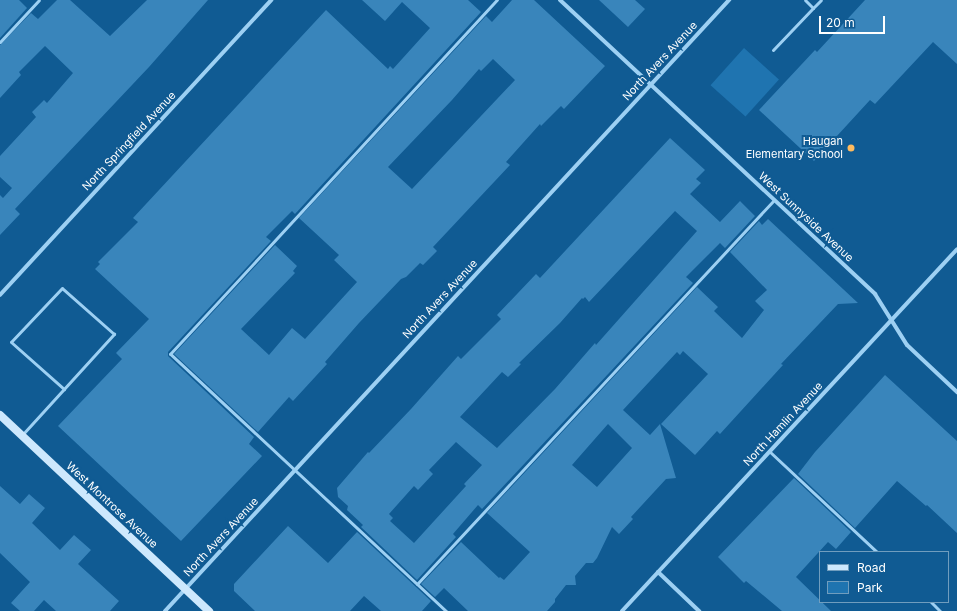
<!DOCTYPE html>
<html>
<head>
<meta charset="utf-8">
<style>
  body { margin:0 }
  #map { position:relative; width:957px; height:611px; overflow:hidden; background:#105b93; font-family:Inter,sans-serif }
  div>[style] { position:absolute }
  .green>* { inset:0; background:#1f74b0; transform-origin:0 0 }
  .building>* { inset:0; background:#3985bb }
  .lane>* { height:3px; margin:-1.5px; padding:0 1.5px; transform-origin:1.5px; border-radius:1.5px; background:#9dd0f3 }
  .street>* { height:4px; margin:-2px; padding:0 2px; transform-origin:2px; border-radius:2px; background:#9dd0f3 }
  .secondary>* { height:8px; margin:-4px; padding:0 4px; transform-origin:4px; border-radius:4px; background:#cde8fd }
  .dots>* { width:11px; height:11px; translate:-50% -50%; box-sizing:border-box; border:2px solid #105b93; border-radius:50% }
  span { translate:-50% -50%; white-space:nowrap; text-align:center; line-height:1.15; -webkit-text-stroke:4px #105b93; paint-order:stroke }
  .street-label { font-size:11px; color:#fff }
  .poi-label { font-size:11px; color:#fff }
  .right { translate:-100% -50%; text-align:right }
  .legend { position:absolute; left:819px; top:551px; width:130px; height:52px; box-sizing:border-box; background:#105b93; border:1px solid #709dbe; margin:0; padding:5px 7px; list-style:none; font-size:12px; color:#fff }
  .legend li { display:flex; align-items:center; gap:8px; height:20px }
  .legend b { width:20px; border:1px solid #709dbe }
  .scale { position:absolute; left:819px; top:16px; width:66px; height:18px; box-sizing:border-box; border:2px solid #fff; border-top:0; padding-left:5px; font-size:12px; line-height:14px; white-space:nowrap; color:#fff; -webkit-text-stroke:3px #105b93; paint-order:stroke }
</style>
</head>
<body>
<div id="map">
  <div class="green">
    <i style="left:744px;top:48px;width:47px;height:50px;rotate:42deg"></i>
  </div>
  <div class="building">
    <i style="clip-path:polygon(0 0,19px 0,27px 8px,0 38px)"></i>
    <i style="clip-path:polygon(57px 0,70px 0,110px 36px,147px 0,208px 0,149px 67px,15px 209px,20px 214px,0 235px,0 195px,3px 198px,12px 188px,0 177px,0 156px,36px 117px,32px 112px,44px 100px,47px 103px,73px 73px,45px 46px,19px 72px,21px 75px,0 98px,0 45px,31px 13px,38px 19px)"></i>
    <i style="clip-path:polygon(362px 0,468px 0,481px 12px,295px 214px,292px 211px,266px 237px,271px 241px,168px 352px,168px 356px,254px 437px,249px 444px,262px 456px,181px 541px,58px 426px,122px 359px,116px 353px,149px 319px,95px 269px,100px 264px,98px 262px,138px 222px,133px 218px,326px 10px,388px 69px,390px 66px,393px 69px,430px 28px,402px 2px,385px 21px)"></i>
    <i style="clip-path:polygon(evenodd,512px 0,534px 0,605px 66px,564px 109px,561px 106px,541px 126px,540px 124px,506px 162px,510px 165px,433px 247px,437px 251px,423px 265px,420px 263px,406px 277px,401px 279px,359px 323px,325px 362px,327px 364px,293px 401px,289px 397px,258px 432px,174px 354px,275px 245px,297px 266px,293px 271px,295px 273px,241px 329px,269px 355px,292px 328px,305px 339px,357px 282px,334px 260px,339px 255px,299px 218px,486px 16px,492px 22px,512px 0,493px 59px,515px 80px,412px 189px,388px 167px,452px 100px,479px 69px,481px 71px,493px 59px)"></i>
    <i style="clip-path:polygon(599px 0,635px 0,645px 9px,628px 27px)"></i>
    <i style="clip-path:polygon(865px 0,957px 0,957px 64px,933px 42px,875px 104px,870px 100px,814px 161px,759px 110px,815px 50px,817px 52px)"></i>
    <i style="clip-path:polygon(evenodd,670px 138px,705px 170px,696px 179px,701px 183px,690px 194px,720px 222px,740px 201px,755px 216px,725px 248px,720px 243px,686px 277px,693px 283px,482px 509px,478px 505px,453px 534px,456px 537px,417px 580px,361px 527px,363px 525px,347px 510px,348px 506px,338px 497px,337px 488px,368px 452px,369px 453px,411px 409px,458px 356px,461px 359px,501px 319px,497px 315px,536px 274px,540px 278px,670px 138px,675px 211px,697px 231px,596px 345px,595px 343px,555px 389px,497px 448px,460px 417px,502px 372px,508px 377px,521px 364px,519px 363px,560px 323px,582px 298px,583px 299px,585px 297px,589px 302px,675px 211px,670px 138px,456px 442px,482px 465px,464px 484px,466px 486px,414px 543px,390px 521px,393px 518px,389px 514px,414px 486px,418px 490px,433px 474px,429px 470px,456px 442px)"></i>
    <i style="clip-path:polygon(evenodd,768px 219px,858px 303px,838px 304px,781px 364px,783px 365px,720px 434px,717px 431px,695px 455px,661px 424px,708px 374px,683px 351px,680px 355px,677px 352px,623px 410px,650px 435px,660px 424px,676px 478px,666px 479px,631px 517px,633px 519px,619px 534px,612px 527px,597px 558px,593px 563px,586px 563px,575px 576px,576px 585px,566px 585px,555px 599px,555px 602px,547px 611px,468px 611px,444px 588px,435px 597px,421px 584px,461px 542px,499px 578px,500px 577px,504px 580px,530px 552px,487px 513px,697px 287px,718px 307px,714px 311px,742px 338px,764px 310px,755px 301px,767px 290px,730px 252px,759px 221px,762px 225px,768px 219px,608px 424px,632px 448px,597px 487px,572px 465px,608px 424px)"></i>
    <i style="clip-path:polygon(885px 375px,957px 441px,957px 533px,927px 505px,926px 506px,897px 481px,855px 528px,798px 474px,815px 452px)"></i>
    <i style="clip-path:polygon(794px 478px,851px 532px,836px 549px,828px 542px,796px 577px,831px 611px,782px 611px,746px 581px,744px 583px,718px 557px)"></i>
    <i style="clip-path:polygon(0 486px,20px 504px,29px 494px,45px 508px,32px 523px,60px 550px,74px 535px,91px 550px,78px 564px,119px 601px,110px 611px,56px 611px,44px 600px,34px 611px,20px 611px,11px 603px,30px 582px,0 553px)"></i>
    <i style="clip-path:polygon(288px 526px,328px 563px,357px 532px,431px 601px,422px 611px,381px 611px,364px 596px,350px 611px,255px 611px,234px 591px,234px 584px)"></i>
  </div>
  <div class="lane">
    <i style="left:813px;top:8px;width:11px;rotate:-45deg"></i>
    <i style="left:0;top:42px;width:57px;rotate:-47.1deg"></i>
    <i style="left:773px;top:50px;width:58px;rotate:-46.4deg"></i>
    <i style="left:813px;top:8px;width:11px;rotate:-135deg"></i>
    <i style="left:22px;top:435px;width:137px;rotate:-47.7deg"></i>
    <i style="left:114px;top:334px;width:69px;rotate:-138.5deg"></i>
    <i style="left:62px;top:288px;width:74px;rotate:133.4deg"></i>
    <i style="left:11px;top:342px;width:71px;rotate:41.6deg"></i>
    <i style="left:769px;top:451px;width:148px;rotate:43.1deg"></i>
    <i style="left:417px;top:584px;width:524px;rotate:-47.09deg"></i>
    <i style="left:931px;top:602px;width:13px;rotate:45deg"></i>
    <i style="left:446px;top:611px;width:377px;rotate:-137deg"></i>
    <i style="left:170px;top:354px;width:482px;rotate:-47.3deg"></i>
  </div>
  <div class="street">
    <i style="left:560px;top:0;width:431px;rotate:43deg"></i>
    <i style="left:875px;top:294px;width:60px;rotate:57.9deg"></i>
    <i style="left:907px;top:345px;width:69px;rotate:43.2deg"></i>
    <i style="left:0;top:295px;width:401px;rotate:-47.4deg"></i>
    <i style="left:658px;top:572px;width:57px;rotate:43.6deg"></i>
    <i style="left:165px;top:611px;width:832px;rotate:-47.29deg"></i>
    <i style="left:622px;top:611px;width:493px;rotate:-47.2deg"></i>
  </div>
  <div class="secondary">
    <i style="left:0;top:415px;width:287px;rotate:43.2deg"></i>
  </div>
  <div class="dots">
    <i style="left:851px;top:148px;background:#ffbb5f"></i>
  </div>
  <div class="street-label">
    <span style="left:660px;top:61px;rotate:-47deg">North Avers Avenue</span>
    <span style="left:129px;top:141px;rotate:-47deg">North Springfield Avenue</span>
    <span style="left:806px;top:217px;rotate:43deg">West Sunnyside Avenue</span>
    <span style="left:440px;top:299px;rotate:-47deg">North Avers Avenue</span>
    <span style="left:783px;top:424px;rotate:-47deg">North Hamlin Avenue</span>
    <span style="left:112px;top:505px;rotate:43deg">West Montrose Avenue</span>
    <span style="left:221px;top:537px;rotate:-47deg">North Avers Avenue</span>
  </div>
  <div class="poi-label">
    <span class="right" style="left:843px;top:148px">Haugan<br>Elementary School</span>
  </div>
  <ul class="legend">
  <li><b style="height:5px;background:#cde8fd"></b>Road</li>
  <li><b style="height:11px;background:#1f74b0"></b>Park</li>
  </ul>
  <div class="scale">20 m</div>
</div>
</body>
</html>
